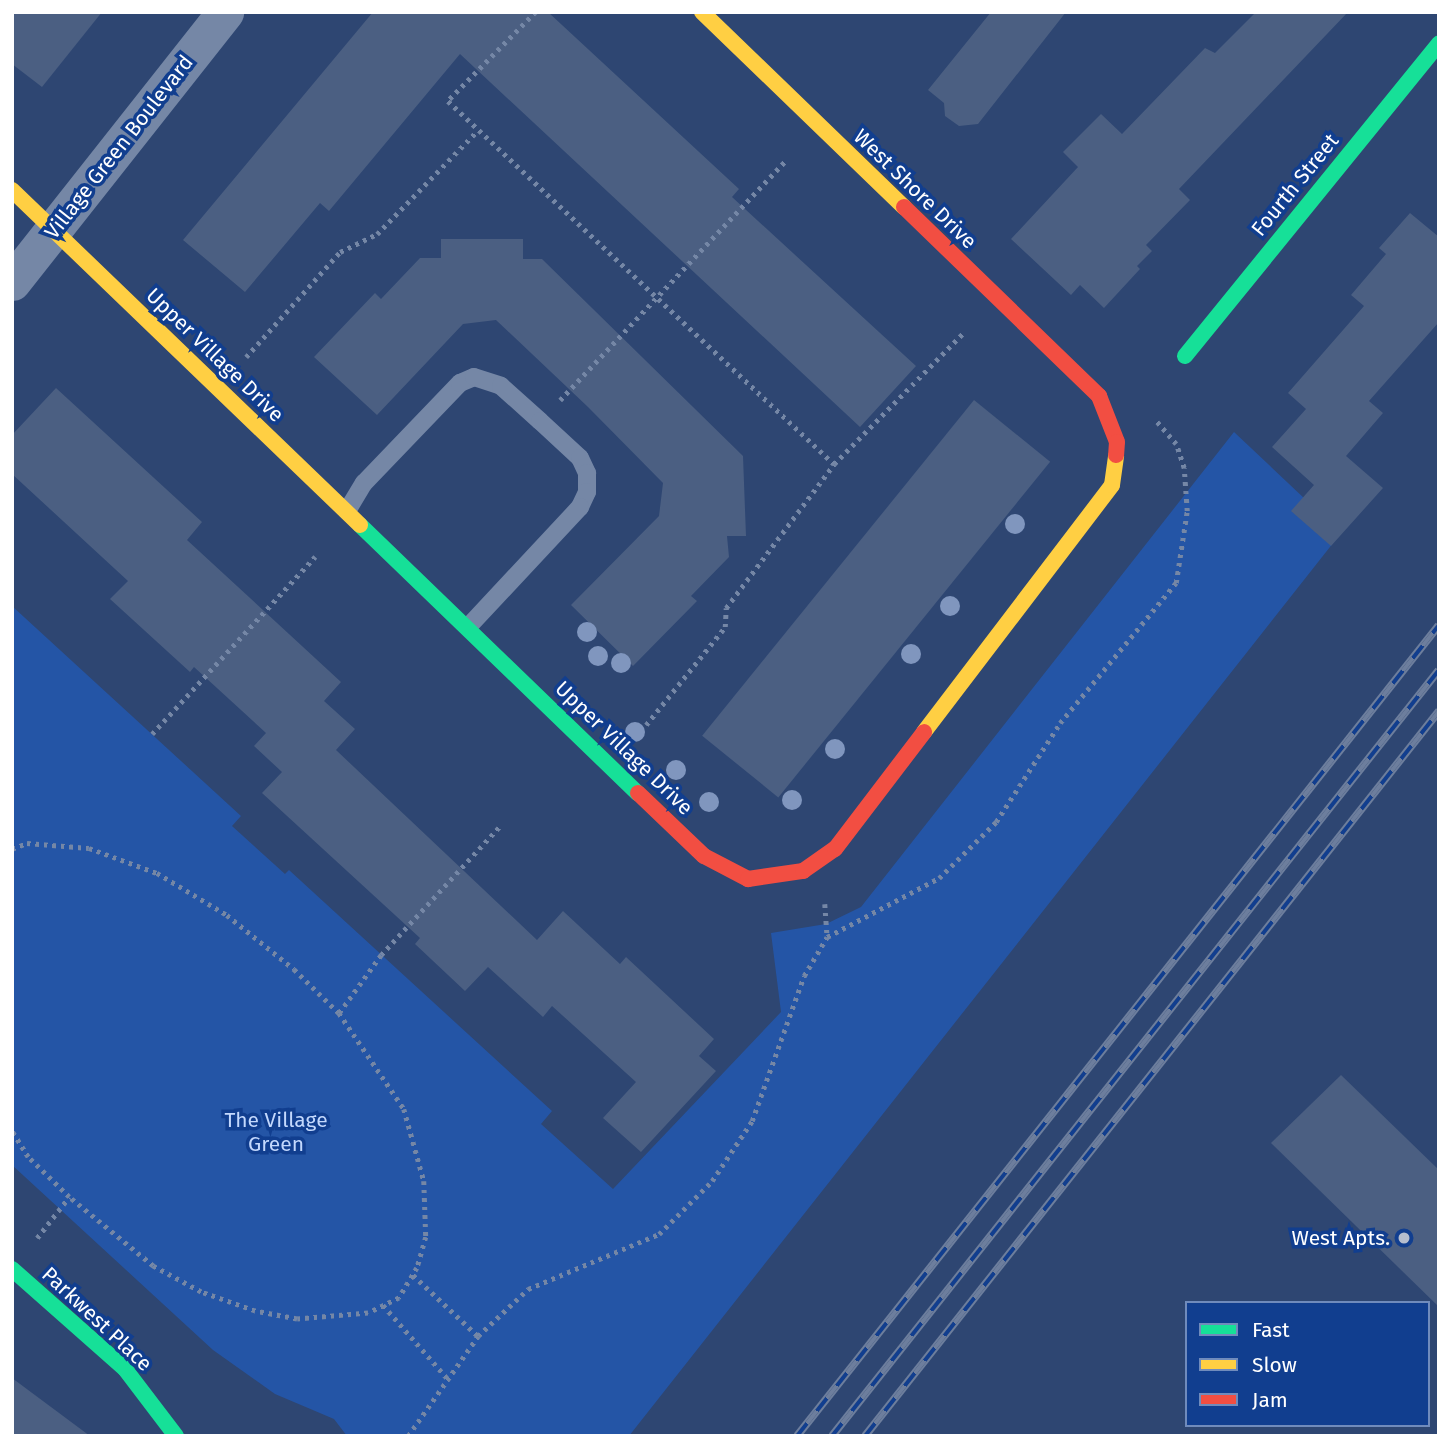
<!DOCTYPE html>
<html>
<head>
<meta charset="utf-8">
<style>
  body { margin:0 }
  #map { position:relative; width:1451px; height:1448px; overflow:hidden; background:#2e4672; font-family:"Fira Sans",sans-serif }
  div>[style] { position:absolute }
  .green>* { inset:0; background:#2455a6 }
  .building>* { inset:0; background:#4b5f82; transform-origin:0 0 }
  .path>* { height:4.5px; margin-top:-2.25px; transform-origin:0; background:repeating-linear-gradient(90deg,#7587a6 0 3.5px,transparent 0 8.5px) }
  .lane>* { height:18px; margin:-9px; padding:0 9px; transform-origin:9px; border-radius:9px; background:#7587a6 }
  .street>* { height:37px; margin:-18.5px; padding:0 18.5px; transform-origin:18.5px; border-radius:18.5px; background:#7587a6 }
  .fast>* { height:16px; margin:-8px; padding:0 8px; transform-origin:8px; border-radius:8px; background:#16e098 }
  .slow>* { height:16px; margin:-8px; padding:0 8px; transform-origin:8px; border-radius:8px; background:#ffcf43 }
  .jam>* { height:16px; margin:-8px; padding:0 8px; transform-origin:8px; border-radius:8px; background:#f24e42 }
  .rail>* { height:8px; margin-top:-4px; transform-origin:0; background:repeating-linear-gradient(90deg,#113e8f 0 16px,#6d7e9d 0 32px); box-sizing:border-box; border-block:2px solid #6d7e9d }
  .trees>* { width:20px; height:20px; margin:-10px; border-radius:50%; background:#8096be }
  .dots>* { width:19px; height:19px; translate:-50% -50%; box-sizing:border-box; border:4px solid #113e8f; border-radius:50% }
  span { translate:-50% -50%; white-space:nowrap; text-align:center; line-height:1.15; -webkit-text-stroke:7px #113e8f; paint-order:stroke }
  .street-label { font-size:21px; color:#fff }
  .park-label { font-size:21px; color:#c3d8fd }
  .poi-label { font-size:21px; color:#fff }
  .right { translate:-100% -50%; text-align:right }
  .frame { position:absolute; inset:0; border:14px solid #fff; pointer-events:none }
  .legend { position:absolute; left:1185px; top:1301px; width:245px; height:126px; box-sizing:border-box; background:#113e8f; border:2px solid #708bbc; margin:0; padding:9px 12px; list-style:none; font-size:21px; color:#fff }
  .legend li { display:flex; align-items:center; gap:14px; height:35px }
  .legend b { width:35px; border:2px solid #708bbc }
</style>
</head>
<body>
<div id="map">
  <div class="green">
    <i style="clip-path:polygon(1234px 432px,1341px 533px,629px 1436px,347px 1436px,334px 1419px,275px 1394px,213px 1350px,12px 1165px,12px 606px,241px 816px,232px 826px,285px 874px,289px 870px,552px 1111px,541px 1124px,613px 1189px,781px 1012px,771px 933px,826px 924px,861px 907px)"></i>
  </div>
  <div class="building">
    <i style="clip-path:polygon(12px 12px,102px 12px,42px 87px,12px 64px)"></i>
    <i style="clip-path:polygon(373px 12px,548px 12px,739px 189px,732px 197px,916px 366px,860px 427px,460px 54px,329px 211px,320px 203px,245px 292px,183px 240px)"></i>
    <i style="clip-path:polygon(991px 12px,1066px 12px,978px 124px,959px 126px,945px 116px,944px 103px,928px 90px)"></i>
    <i style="clip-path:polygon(1256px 12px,1348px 12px,1179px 189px,1190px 200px,1146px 245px,1152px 251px,1137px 266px,1140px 269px,1104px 308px,1080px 285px,1071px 295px,1011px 239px,1078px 167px,1063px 152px,1101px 114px,1122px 134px,1205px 48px,1215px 53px)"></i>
    <i style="clip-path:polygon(1410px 213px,1439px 237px,1439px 322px,1369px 401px,1383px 413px,1346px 456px,1383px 488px,1331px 546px,1291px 511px,1314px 485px,1272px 447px,1306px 409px,1288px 393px,1364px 306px,1351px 295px,1386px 254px,1379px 248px)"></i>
    <i style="clip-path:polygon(441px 239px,523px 239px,523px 259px,542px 259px,743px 456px,746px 536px,727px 536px,729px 557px,691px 596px,697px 601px,633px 666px,571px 605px,659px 516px,663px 483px,588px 407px,496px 320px,463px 324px,377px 415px,314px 357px,375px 293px,381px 299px,420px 258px,441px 258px)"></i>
    <i style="clip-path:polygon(56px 388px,202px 522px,187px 540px,341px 682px,324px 701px,355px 729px,336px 750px,537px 940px,563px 911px,620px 964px,626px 957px,714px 1039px,699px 1056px,716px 1071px,641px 1152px,603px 1118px,636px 1082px,552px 1006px,543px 1017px,488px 967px,465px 991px,415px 944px,420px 938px,262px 793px,282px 772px,254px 746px,266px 733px,194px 667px,190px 672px,110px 599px,128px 581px,12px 474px,12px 435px)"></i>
    <i style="left:974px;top:400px;width:98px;height:432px;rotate:39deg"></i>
    <i style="clip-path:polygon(1341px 1075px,1439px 1170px,1439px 1307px,1271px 1143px)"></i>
    <i style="clip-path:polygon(12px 1378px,90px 1436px,12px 1436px)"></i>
  </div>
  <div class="path">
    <i style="left:536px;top:12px;width:125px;rotate:134.7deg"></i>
    <i style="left:448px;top:101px;width:530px;rotate:43.24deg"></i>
    <i style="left:246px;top:357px;width:141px;rotate:-48.2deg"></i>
    <i style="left:340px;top:252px;width:41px;rotate:-25.9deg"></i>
    <i style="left:377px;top:234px;width:144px;rotate:-45.8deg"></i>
    <i style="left:560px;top:400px;width:328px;rotate:-46.7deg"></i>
    <i style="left:646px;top:725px;width:126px;rotate:-51.1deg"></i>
    <i style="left:725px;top:627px;width:19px;rotate:-87deg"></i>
    <i style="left:726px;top:608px;width:180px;rotate:-53.1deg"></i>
    <i style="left:834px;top:464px;width:184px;rotate:-45.4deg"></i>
    <i style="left:152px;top:734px;width:241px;rotate:-47.4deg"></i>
    <i style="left:12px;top:849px;width:16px;rotate:-22deg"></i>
    <i style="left:27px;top:843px;width:62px;rotate:4.6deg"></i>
    <i style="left:89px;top:848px;width:72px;rotate:20.2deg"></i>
    <i style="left:157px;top:873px;width:82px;rotate:31deg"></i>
    <i style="left:227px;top:915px;width:86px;rotate:38.9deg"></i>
    <i style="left:294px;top:969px;width:63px;rotate:44.4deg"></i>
    <i style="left:339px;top:1013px;width:116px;rotate:55.9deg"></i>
    <i style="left:404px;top:1109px;width:75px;rotate:74.5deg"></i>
    <i style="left:424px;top:1181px;width:56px;rotate:88deg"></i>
    <i style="left:426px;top:1237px;width:32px;rotate:106deg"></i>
    <i style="left:417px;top:1268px;width:35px;rotate:121deg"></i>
    <i style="left:399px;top:1298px;width:34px;rotate:154deg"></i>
    <i style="left:368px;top:1313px;width:71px;rotate:175.2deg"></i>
    <i style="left:297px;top:1319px;width:43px;rotate:-169.2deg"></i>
    <i style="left:255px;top:1311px;width:57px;rotate:-160.6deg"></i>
    <i style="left:201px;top:1292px;width:55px;rotate:-151.6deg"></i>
    <i style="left:153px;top:1266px;width:109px;rotate:-140.6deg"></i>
    <i style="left:69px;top:1197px;width:57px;rotate:-135.7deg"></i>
    <i style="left:28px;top:1157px;width:31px;rotate:-122deg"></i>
    <i style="left:825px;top:904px;width:32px;rotate:86deg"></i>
    <i style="left:339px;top:1013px;width:72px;rotate:-54.1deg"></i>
    <i style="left:381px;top:955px;width:176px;rotate:-47.3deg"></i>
    <i style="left:37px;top:1238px;width:52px;rotate:-52deg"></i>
    <i style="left:413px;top:1275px;width:89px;rotate:43.2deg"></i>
    <i style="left:383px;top:1305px;width:100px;rotate:48.7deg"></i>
    <i style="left:408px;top:1436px;width:122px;rotate:-55deg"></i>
    <i style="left:478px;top:1336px;width:69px;rotate:-43.2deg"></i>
    <i style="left:528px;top:1289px;width:142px;rotate:-22.8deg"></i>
    <i style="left:659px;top:1234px;width:75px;rotate:-45deg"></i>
    <i style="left:712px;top:1181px;width:72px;rotate:-56.3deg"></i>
    <i style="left:752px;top:1121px;width:154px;rotate:-70.3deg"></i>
    <i style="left:804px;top:976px;width:45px;rotate:-59.5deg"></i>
    <i style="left:827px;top:937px;width:127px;rotate:-27.8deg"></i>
    <i style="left:939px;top:878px;width:80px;rotate:-44.5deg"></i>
    <i style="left:996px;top:822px;width:118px;rotate:-57.1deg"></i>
    <i style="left:1060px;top:723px;width:182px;rotate:-50.4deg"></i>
    <i style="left:1176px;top:583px;width:73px;rotate:-81.3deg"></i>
    <i style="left:1187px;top:511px;width:43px;rotate:-94deg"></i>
    <i style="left:1184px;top:468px;width:25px;rotate:-108deg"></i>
    <i style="left:1176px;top:444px;width:32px;rotate:-131deg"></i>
  </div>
  <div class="lane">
    <i style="left:347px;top:511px;width:33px;rotate:-59deg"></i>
    <i style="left:364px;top:483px;width:139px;rotate:-46.2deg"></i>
    <i style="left:460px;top:383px;width:15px;rotate:-23deg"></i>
    <i style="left:474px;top:377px;width:28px;rotate:18deg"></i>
    <i style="left:501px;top:386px;width:52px;rotate:41.9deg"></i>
    <i style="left:540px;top:421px;width:54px;rotate:42.8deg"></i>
    <i style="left:580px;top:458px;width:17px;rotate:65deg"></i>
    <i style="left:587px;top:473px;width:19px;rotate:90deg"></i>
    <i style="left:587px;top:492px;width:17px;rotate:115deg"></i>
    <i style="left:580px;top:507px;width:163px;rotate:133deg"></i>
  </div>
  <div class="street">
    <i style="left:12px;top:282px;width:344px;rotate:-51.7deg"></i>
  </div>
  <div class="fast">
    <i style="left:1185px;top:356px;width:403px;rotate:-50.9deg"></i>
    <i style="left:360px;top:525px;width:386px;rotate:44deg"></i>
    <i style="left:12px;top:1269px;width:151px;rotate:41.5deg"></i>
    <i style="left:125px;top:1369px;width:84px;rotate:52.7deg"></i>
  </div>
  <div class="slow">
    <i style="left:702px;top:12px;width:281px;rotate:44deg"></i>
    <i style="left:12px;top:190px;width:483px;rotate:43.9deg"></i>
    <i style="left:924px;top:732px;width:310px;rotate:-52.7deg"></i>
    <i style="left:1112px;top:485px;width:30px;rotate:-82deg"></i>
  </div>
  <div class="jam">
    <i style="left:904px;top:207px;width:272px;rotate:44.1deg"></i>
    <i style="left:1099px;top:396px;width:49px;rotate:68.6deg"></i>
    <i style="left:1117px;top:442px;width:13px;rotate:94deg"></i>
    <i style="left:638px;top:793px;width:91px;rotate:43.7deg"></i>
    <i style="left:704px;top:856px;width:50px;rotate:27.6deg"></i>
    <i style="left:748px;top:879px;width:56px;rotate:-8.3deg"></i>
    <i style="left:803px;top:871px;width:39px;rotate:-35deg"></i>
    <i style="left:835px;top:849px;width:147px;rotate:-52.7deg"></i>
  </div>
  <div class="rail">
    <i style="left:797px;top:1436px;width:1034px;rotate:-51.63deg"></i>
    <i style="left:832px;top:1436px;width:977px;rotate:-51.61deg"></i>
    <i style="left:865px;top:1436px;width:925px;rotate:-51.63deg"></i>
  </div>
  <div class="trees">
    <i style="left:1015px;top:524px"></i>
    <i style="left:950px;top:606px"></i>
    <i style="left:587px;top:632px"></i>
    <i style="left:911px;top:654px"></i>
    <i style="left:598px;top:656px"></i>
    <i style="left:621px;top:663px"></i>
    <i style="left:635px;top:732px"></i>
    <i style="left:835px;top:749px"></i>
    <i style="left:676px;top:770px"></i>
    <i style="left:792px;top:800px"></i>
    <i style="left:709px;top:802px"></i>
  </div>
  <div class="dots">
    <i style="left:1404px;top:1238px;background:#b6bece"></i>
  </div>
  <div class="street-label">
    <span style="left:119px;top:147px;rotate:-52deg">Village Green Boulevard</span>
    <span style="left:1295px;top:185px;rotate:-51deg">Fourth Street</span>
    <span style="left:915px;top:189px;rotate:44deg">West Shore Drive</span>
    <span style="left:215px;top:355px;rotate:44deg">Upper Village Drive</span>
    <span style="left:624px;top:748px;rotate:44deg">Upper Village Drive</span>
    <span style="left:97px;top:1319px;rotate:43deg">Parkwest Place</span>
  </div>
  <div class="park-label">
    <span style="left:276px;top:1132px">The Village<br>Green</span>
  </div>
  <div class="poi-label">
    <span class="right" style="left:1390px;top:1238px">West Apts.</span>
  </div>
  <div class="frame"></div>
  <ul class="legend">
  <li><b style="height:9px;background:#16e098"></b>Fast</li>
  <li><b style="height:9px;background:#ffcf43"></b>Slow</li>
  <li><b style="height:9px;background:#f24e42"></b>Jam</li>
  </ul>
</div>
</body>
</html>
